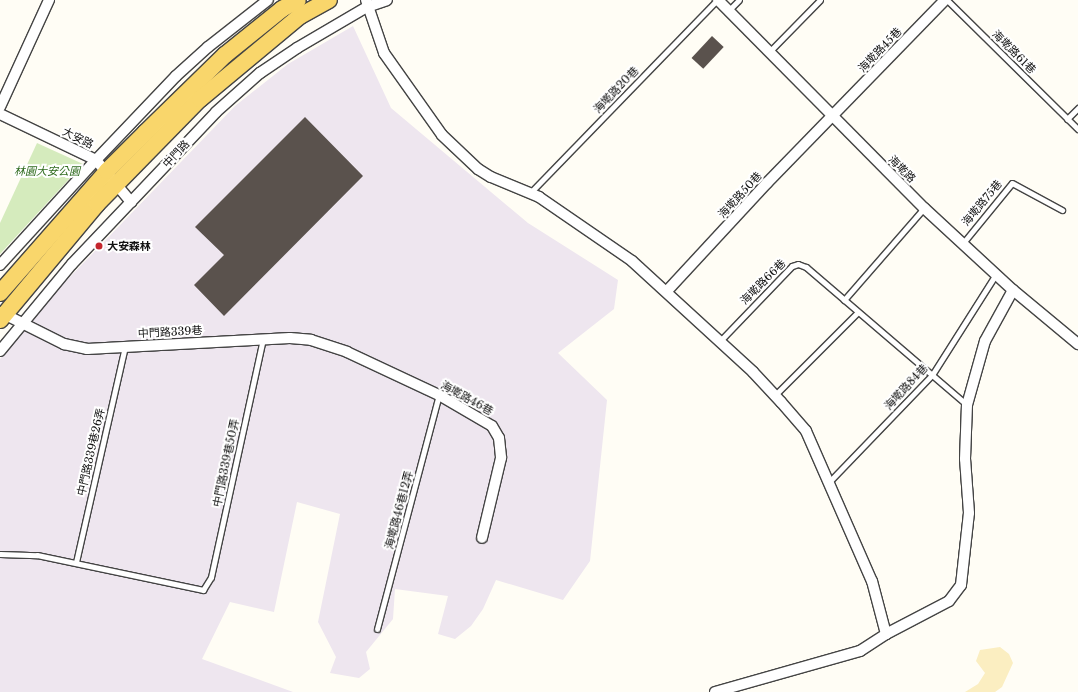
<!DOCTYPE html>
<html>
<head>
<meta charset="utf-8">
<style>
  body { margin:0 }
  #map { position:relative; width:1078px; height:692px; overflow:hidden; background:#fffdf5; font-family:"Libre Baskerville","Noto Sans TC",serif }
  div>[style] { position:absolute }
  .industrial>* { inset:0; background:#eee6ef }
  .green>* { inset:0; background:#d5ebbd }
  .sand>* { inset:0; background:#fbeec1 }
  .building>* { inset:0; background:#5a524d; transform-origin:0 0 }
  .roads { filter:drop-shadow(1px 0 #444) drop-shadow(-1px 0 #444) drop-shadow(0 1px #444) drop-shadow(0 -1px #444) }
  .service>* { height:5px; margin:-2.5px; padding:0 2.5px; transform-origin:2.5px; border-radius:2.5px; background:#fff }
  .minor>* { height:10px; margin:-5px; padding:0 5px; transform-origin:5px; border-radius:5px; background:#fff }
  .primary>* { height:16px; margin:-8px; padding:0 8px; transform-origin:8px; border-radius:8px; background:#f9d66b }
  .dots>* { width:11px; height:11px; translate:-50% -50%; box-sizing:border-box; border:2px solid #fff; border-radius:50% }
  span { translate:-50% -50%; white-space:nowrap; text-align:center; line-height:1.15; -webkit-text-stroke:4px #fff; paint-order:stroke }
  .street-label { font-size:11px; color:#111 }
  .park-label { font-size:11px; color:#2f6b1f; font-style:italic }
  .poi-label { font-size:11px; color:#111; font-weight:700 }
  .left { translate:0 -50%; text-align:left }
</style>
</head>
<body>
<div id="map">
  <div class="industrial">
    <i style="clip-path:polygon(353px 26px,391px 108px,528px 223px,618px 280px,614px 309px,558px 353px,607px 400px,590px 561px,563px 600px,496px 580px,483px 609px,471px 626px,455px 639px,438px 634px,448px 596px,395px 589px,393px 619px,366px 652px,370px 669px,359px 678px,330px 673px,336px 657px,318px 622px,340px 514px,297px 502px,274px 612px,230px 602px,202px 659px,293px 692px,0 692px,0 359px,38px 310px,235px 106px,288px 64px)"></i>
  </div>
  <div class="green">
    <i style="clip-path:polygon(37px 143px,83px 164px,0 254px,0 223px)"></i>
  </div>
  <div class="sand">
    <i style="clip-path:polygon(1000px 647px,1009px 654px,1013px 663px,1002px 687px,995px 692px,965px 692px,978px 684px,985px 673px,976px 661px,980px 650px)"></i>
  </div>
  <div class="building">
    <i style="left:712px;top:36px;width:16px;height:30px;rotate:43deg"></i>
    <i style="clip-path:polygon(305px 117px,363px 176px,224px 316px,194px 285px,224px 255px,195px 227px)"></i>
  </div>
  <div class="roads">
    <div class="service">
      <i style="left:947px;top:0;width:184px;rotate:44.6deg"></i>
      <i style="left:729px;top:10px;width:14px;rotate:-45deg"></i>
      <i style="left:771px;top:50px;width:70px;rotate:-45.6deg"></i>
      <i style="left:1067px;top:119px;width:16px;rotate:-45deg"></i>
      <i style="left:530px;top:193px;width:269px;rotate:-45.9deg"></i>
      <i style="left:963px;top:243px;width:77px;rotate:-50.8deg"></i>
      <i style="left:1012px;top:183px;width:57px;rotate:28.4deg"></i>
      <i style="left:844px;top:300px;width:122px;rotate:-49deg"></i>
      <i style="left:719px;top:342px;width:105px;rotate:-46.2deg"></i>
      <i style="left:792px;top:266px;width:6px;rotate:-18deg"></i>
      <i style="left:798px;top:264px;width:9px;rotate:21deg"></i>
      <i style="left:806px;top:267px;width:212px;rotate:40.6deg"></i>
      <i style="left:775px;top:395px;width:117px;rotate:-45deg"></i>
      <i style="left:829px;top:482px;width:149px;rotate:-46.1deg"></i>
      <i style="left:932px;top:375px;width:120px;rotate:-57.6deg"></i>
      <i style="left:0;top:554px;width:37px;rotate:2deg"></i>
      <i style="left:37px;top:555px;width:170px;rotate:11.9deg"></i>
      <i style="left:203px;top:590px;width:15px;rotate:-58deg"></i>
      <i style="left:211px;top:577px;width:244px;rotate:-77.7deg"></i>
      <i style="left:76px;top:562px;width:221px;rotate:-77.2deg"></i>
      <i style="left:377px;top:629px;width:242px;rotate:-75.2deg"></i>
    </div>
    <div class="minor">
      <i style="left:366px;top:0;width:56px;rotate:71.2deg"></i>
      <i style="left:384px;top:53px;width:100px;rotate:54.7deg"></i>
      <i style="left:442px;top:135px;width:50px;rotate:43.4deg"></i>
      <i style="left:478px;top:169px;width:15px;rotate:32deg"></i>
      <i style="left:491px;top:177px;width:52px;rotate:22.6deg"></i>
      <i style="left:539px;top:197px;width:113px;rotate:34.5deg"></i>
      <i style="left:632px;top:261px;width:164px;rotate:42.5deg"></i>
      <i style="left:753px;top:372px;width:41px;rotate:47deg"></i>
      <i style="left:781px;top:402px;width:38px;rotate:49deg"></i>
      <i style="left:806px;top:431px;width:164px;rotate:66.3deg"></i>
      <i style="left:872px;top:581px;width:55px;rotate:75.2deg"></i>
      <i style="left:718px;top:0;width:293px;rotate:45.3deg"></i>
      <i style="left:924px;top:208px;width:121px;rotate:42.7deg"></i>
      <i style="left:1013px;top:290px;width:85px;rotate:39.7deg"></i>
      <i style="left:0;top:107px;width:118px;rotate:-65.4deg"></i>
      <i style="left:0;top:114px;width:106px;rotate:25.6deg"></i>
      <i style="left:96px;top:160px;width:55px;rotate:50.2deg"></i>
      <i style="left:0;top:265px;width:142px;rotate:-47.6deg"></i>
      <i style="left:96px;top:160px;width:116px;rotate:-46.4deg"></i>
      <i style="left:176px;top:76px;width:43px;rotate:-42.2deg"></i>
      <i style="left:208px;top:47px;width:76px;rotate:-38.1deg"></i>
      <i style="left:667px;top:291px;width:147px;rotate:-47.2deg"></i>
      <i style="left:767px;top:183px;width:255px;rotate:-45.8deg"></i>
      <i style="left:0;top:312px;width:72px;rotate:26.6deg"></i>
      <i style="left:64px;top:344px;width:24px;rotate:12deg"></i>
      <i style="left:87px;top:349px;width:203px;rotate:-3.1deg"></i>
      <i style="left:290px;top:338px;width:21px;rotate:5deg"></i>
      <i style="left:311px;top:340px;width:38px;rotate:18deg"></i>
      <i style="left:347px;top:352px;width:102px;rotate:25.1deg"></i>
      <i style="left:439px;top:395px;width:61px;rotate:30.3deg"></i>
      <i style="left:492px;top:426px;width:14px;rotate:60deg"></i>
      <i style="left:499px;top:438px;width:20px;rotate:84deg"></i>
      <i style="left:501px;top:458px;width:82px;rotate:103.4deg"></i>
      <i style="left:0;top:351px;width:113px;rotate:-50.4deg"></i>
      <i style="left:72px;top:264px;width:209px;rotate:-46.5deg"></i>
      <i style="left:216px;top:112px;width:59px;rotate:-41.6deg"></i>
      <i style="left:260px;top:73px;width:45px;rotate:-34deg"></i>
      <i style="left:297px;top:48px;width:81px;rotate:-30.4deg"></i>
      <i style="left:367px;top:7px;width:21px;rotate:-19deg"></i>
      <i style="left:715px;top:692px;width:151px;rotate:-15.8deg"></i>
      <i style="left:860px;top:651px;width:31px;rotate:-33deg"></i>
      <i style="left:886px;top:634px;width:71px;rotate:-27.6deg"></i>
      <i style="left:949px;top:601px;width:20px;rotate:-53deg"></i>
      <i style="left:961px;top:585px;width:72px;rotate:-83.7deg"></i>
      <i style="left:969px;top:513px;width:54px;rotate:-94.2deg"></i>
      <i style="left:965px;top:459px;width:54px;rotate:-87.9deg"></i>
      <i style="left:967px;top:405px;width:66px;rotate:-74.3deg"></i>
      <i style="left:985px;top:341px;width:58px;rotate:-61.2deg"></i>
    </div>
    <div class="primary">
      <i style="left:0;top:293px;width:162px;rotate:-48.7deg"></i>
      <i style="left:107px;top:171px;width:54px;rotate:-45deg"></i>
      <i style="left:145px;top:133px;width:112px;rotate:-44.3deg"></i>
      <i style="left:225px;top:55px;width:73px;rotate:-38.9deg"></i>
      <i style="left:282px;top:9px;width:18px;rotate:-29deg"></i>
      <i style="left:0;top:320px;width:151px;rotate:-50.1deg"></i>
      <i style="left:97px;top:204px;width:147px;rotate:-45.6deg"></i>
      <i style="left:200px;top:99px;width:130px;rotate:-39.7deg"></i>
      <i style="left:300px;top:16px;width:33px;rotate:-29deg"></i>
    </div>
  </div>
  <div class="dots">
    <i style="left:99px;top:246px;background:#c4262e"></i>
  </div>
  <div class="street-label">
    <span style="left:880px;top:50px;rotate:-46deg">海墘路45巷</span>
    <span style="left:1014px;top:52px;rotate:45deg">海墘路61巷</span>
    <span style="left:616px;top:90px;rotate:-46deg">海墘路20巷</span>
    <span style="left:78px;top:138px;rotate:26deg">大安路</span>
    <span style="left:176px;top:154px;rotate:-47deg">中門路</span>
    <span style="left:902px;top:169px;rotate:45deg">海墘路</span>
    <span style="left:740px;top:195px;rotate:-47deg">海墘路50巷</span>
    <span style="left:982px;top:203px;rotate:-50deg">海墘路75巷</span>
    <span style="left:763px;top:282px;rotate:-45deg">海墘路66巷</span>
    <span style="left:170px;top:332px;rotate:-3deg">中門路339巷</span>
    <span style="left:906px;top:387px;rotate:-47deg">海墘路84巷</span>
    <span style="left:467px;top:398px;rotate:29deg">海墘路46巷</span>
    <span style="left:91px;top:452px;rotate:-77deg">中門路339巷26弄</span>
    <span style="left:226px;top:463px;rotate:-78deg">中門路339巷50弄</span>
    <span style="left:399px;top:510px;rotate:-75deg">海墘路46巷12弄</span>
  </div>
  <div class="park-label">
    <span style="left:47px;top:171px">林園大安公園</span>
  </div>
  <div class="poi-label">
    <span class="left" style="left:107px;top:246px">大安森林</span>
  </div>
</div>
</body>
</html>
